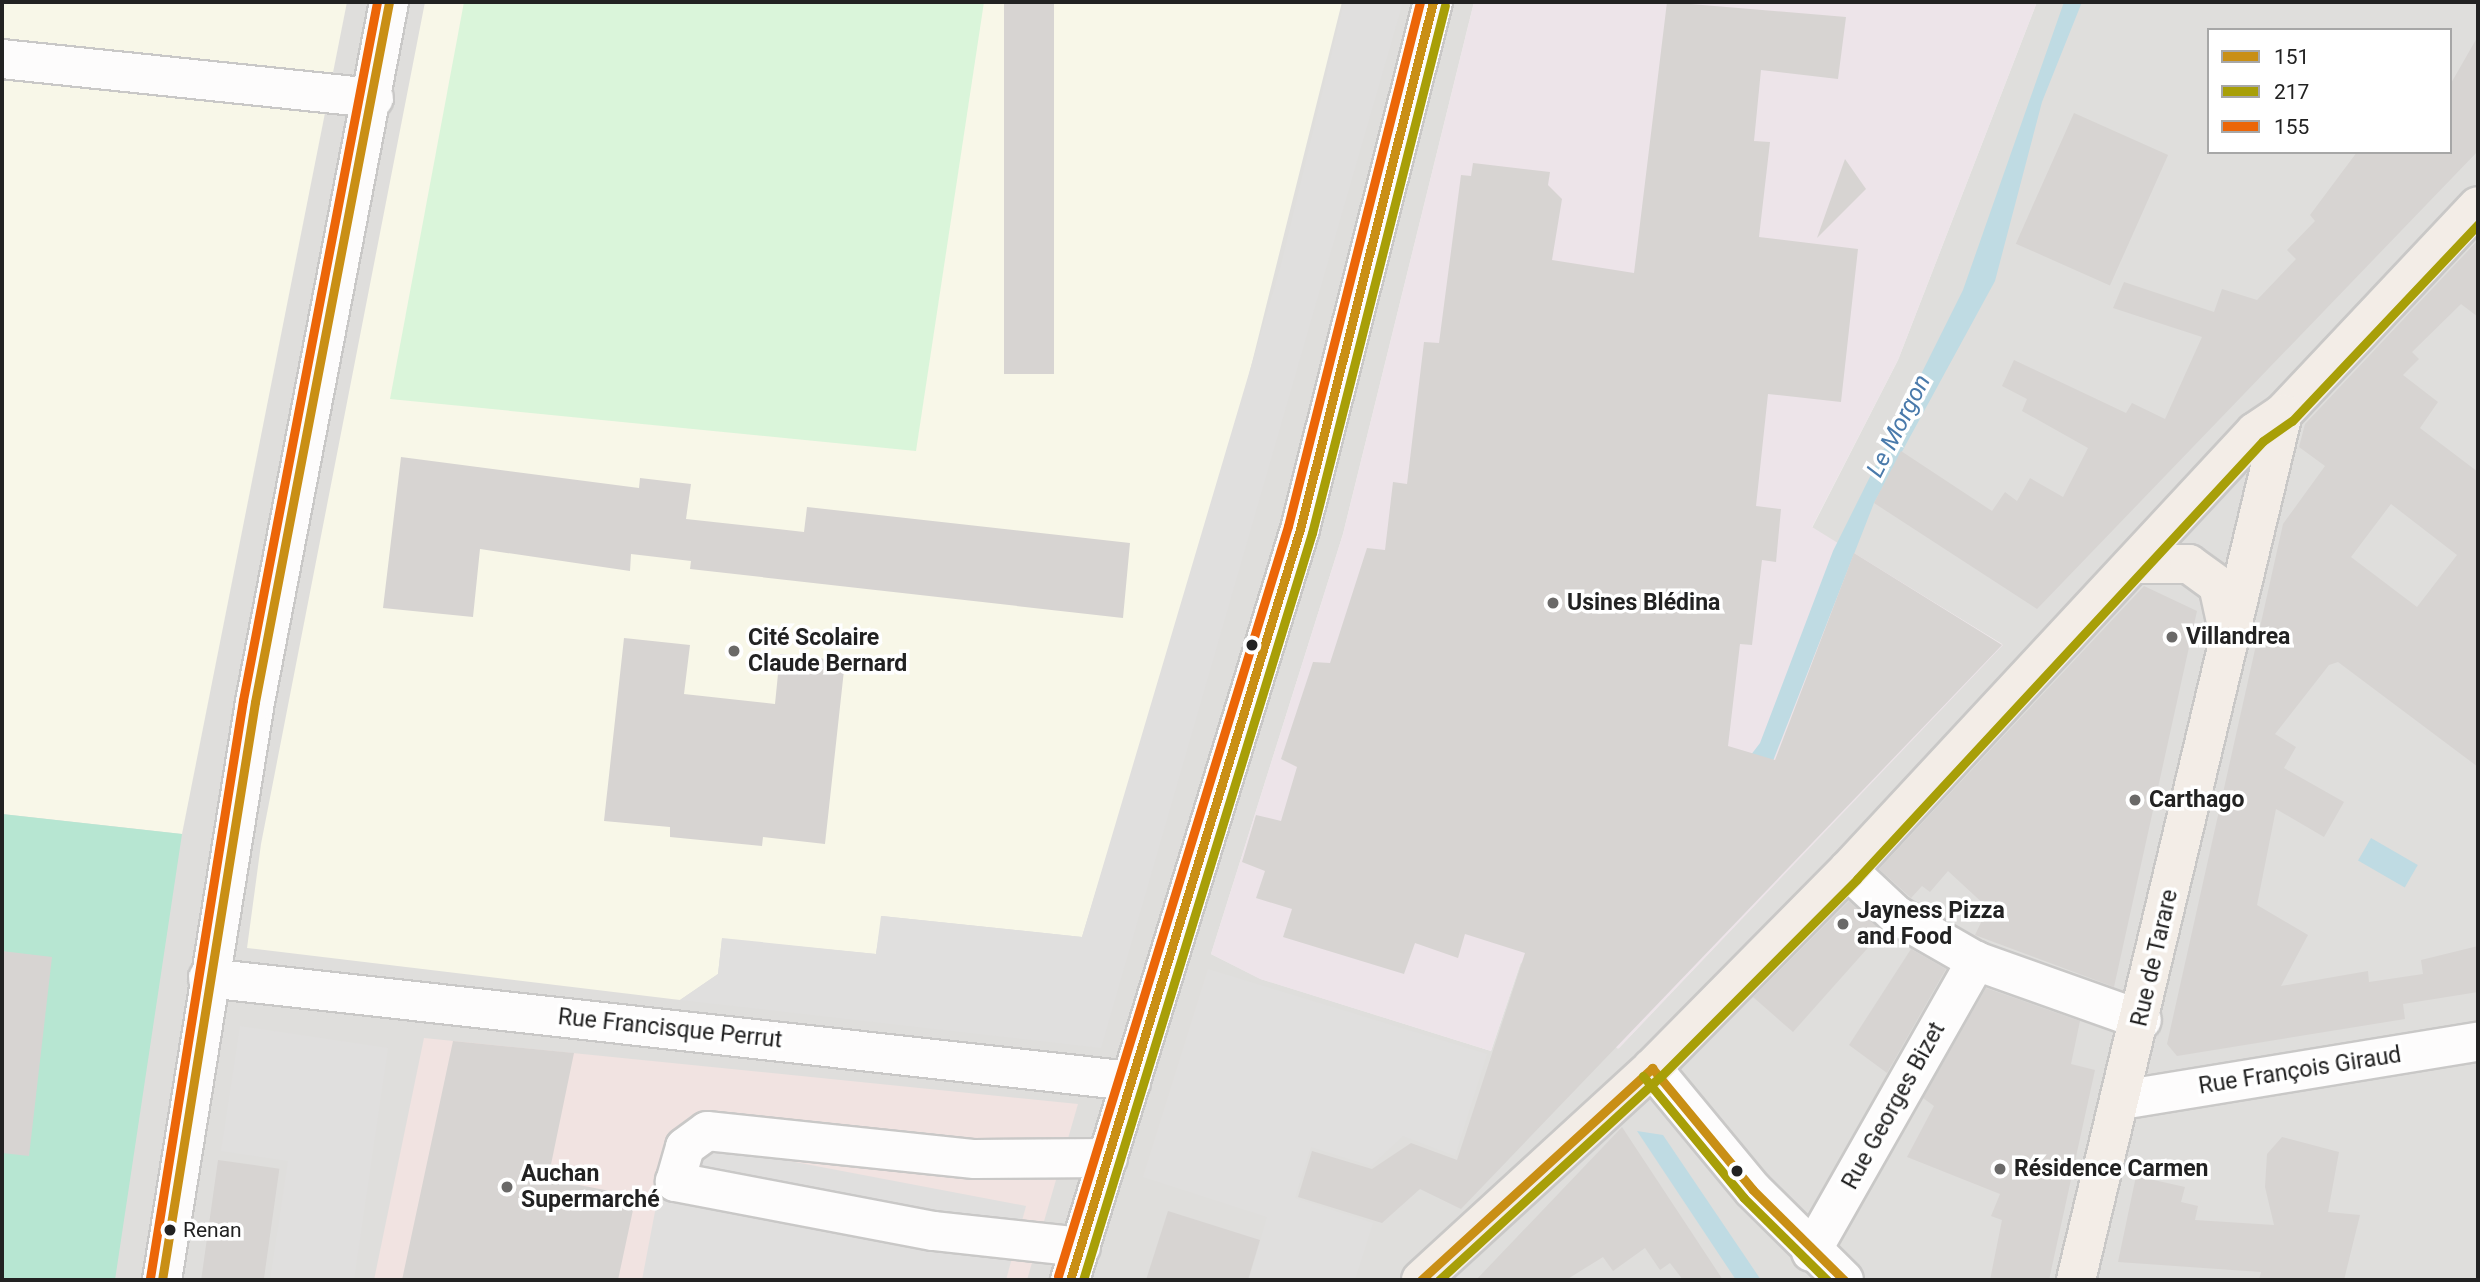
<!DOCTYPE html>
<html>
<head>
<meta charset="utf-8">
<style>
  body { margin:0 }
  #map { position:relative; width:2480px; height:1282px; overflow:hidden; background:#f0eeeb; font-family:Roboto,sans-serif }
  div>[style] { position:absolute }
  .residential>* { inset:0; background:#dfdedc }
  .commercial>* { inset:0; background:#f1e3e1 }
  .industrial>* { inset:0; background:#ede4e9 }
  .education>* { inset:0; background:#f8f7e8 }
  .park>* { inset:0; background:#daf5da }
  .pitch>* { inset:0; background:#b7e6d2 }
  .parking>* { inset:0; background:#e0dfde }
  .water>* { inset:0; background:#bfdbe3; transform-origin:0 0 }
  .building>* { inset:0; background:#d7d4d2; transform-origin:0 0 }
  .roads { filter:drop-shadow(2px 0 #c9c8c7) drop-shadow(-2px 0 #c9c8c7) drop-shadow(0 2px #c9c8c7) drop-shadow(0 -2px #c9c8c7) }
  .minor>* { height:38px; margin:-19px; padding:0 19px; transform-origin:19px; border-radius:19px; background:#fdfcfc }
  .major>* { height:38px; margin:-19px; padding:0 19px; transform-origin:19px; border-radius:19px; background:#f3ede7 }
  .bus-1>* { height:9px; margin:-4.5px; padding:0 4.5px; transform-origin:4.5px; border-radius:4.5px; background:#c98f15 }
  .bus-2>* { height:9px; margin:-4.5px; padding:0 4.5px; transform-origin:4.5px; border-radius:4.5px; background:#a89f08 }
  .bus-3>* { height:9px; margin:-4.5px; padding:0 4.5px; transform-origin:4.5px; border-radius:4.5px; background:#ec6608 }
  .dots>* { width:19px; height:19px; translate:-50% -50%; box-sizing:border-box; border:4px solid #fff; border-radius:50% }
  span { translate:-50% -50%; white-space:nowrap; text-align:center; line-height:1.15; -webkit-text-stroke:7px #fff; paint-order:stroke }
  .bus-label { font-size:21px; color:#222 }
  .left { translate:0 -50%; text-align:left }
  .poi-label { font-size:23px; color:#222; font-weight:700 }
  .street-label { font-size:23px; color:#222 }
  .water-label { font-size:24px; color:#4a7aab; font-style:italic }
  .frame { position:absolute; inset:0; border:4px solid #222; pointer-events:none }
  .legend { position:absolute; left:2207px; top:28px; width:245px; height:126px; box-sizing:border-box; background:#fff; border:2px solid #a7a7a7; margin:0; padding:9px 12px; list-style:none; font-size:21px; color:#222 }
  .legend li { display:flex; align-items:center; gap:14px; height:35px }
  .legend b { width:35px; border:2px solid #a7a7a7 }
</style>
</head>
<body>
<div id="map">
  <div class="residential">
    <i style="clip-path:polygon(evenodd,2px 2px,1474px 2px,1343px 534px,1211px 954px,1261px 979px,1491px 1051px,1521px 962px,1619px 1048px,2002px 644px,1812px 528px,1898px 360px,2037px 2px,2478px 2px,2478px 1280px,2px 1280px,2px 2px,2209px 30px,2450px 30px,2450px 152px,2209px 152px,2209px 30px)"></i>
  </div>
  <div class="commercial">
    <i style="clip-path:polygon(424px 1038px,1078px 1104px,1027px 1280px,374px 1280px)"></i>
  </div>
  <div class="industrial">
    <i style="clip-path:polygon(1474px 2px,2037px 2px,1898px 360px,1812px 527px,2003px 645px,1618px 1049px,1521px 962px,1491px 1051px,1260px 979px,1211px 954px,1343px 534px)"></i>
  </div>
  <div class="education">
    <i style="clip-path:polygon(2px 2px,347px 2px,182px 834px,2px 814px)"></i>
    <i style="clip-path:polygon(425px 2px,1342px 2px,1228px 459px,1082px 937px,882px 916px,876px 954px,722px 939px,718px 974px,680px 1000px,247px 948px,261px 844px)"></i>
  </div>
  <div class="park">
    <i style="clip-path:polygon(464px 2px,984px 2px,916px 451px,390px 399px)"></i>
  </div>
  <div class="pitch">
    <i style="clip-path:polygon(2px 814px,182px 834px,115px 1280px,2px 1280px)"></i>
  </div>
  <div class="parking">
    <i style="clip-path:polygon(1344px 2px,1403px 2px,1101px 1048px,680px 1000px,718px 974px,722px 938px,876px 954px,881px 916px,1082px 937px,1281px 265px)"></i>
    <i style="clip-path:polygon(1208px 969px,1487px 1054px,1455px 1156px,1403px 1136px,1371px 1166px,1311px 1147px,1295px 1198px,1373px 1223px,1355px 1280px,1249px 1280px,1267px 1217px,1143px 1177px)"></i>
    <i style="clip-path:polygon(240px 1026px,388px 1048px,354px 1280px,270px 1280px,288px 1161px,221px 1151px)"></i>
    <i style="clip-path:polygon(669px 1138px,1026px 1206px,1006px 1280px,642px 1280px)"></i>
  </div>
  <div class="water">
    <i style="clip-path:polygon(2064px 2px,2082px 2px,2042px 102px,1995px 281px,1874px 503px,1773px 761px,1738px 772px,1760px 743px,1833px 551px,1963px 290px)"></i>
    <i style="left:2371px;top:838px;width:54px;height:26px;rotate:30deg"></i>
    <i style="clip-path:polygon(1637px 1131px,1663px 1135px,1761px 1280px,1736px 1280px)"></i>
  </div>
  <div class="building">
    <i style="left:1004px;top:2px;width:50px;height:372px"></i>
    <i style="clip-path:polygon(1667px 2px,1846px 17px,1838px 79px,1761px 70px,1754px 141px,1770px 142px,1759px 237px,1858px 249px,1841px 402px,1768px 394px,1756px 506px,1781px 509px,1776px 562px,1762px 560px,1752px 645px,1740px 644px,1728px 746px,1775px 760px,1854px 553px,2002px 645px,1461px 1209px,1420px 1189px,1382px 1223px,1298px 1197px,1312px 1151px,1372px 1169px,1411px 1143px,1457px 1160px,1525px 953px,1465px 934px,1458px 958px,1415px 943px,1404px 974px,1283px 937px,1292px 909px,1256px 898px,1265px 871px,1242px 862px,1256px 815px,1281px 821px,1297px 767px,1281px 759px,1313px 662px,1330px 663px,1367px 548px,1385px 550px,1393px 482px,1407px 484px,1424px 342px,1439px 343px,1461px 175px,1471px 176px,1473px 163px,1550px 172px,1548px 185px,1562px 199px,1552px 260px,1634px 273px)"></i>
    <i style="clip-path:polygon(2478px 36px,2478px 151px,2037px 609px,1874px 503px,1901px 451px,1992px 511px,2005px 492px,2017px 501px,2030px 478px,2063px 497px,2088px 448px,2022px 411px,2027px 399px,2002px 386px,2014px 360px,2126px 413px,2132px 403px,2165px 419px,2202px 337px,2113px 308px,2124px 282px,2214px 312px,2222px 289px,2257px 300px,2296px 259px,2287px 250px,2315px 221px,2310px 215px,2357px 152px,2450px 152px,2450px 85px)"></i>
    <i style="left:2074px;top:113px;width:103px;height:143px;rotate:24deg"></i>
    <i style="clip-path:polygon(1845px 159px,1866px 189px,1817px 238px)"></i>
    <i style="clip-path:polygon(evenodd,2478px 240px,2478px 317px,2461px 304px,2412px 352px,2419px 359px,2403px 375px,2438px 402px,2420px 428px,2478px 472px,2478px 767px,2338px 662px,2329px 665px,2275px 734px,2296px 747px,2284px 768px,2344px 802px,2324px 837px,2276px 809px,2257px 905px,2308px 935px,2281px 986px,2368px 971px,2369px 982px,2423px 974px,2421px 960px,2478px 946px,2478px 992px,2403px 1004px,2405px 1019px,2177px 1056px,2167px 1044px,2283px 524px,2325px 466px,2299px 447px,2305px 424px,2478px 240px,2391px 504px,2457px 555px,2417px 607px,2351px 557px,2391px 504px)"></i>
    <i style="clip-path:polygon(401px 457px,639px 488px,640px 478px,691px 484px,686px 519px,804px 532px,807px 507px,1130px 543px,1123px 618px,690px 569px,691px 561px,631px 554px,630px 571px,480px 549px,473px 617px,383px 608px)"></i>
    <i style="clip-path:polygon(2144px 586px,2197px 611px,2114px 987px,1975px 935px,1988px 908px,1948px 871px,1930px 892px,1922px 886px,1911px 898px,1879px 869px)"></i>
    <i style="clip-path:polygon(624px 638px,690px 645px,684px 694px,775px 704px,780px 654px,845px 661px,825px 844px,763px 837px,762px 846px,670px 837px,670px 827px,604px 821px)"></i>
    <i style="clip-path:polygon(1849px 901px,1882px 932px,1793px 1032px,1753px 997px)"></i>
    <i style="clip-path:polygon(1911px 949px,1946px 969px,1887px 1073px,1849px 1045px)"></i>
    <i style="clip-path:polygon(2px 951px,52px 957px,29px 1156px,2px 1153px)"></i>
    <i style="clip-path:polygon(1986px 988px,2080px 1021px,2071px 1064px,2095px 1070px,2049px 1280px,1990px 1280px,2002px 1220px,1991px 1216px,2000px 1194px,1907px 1157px,1934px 1106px,1923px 1098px)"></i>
    <i style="clip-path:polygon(453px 1041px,574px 1053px,548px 1179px,636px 1196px,618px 1280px,402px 1280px)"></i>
    <i style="clip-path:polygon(1622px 1127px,1723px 1280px,1683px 1280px,1670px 1263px,1660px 1270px,1645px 1248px,1613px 1271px,1603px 1257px,1566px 1280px,1476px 1280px)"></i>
    <i style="clip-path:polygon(2282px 1137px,2339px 1152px,2328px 1212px,2360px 1215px,2344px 1280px,2259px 1280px,2261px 1272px,2118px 1262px,2136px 1176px,2185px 1187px,2181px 1202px,2198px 1206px,2195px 1220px,2274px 1225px,2265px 1187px,2267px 1154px)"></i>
    <i style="left:218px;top:1160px;width:62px;height:121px;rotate:8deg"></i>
    <i style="clip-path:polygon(1168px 1211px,1260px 1240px,1248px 1280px,1146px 1280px)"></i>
  </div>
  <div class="roads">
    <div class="minor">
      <i style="left:2px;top:59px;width:374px;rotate:6deg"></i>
      <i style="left:1848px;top:870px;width:66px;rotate:43.2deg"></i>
      <i style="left:1896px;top:915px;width:92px;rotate:29.9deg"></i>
      <i style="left:1976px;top:961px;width:176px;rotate:19.6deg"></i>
      <i style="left:208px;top:978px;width:929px;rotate:6.37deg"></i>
      <i style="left:1652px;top:1068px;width:158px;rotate:50.4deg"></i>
      <i style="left:1753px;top:1190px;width:128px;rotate:44.7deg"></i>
      <i style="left:2122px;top:1100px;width:361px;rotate:-9.3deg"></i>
      <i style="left:1081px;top:1247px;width:149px;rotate:-173.8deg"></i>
      <i style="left:933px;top:1231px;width:263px;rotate:-169.2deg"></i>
      <i style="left:675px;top:1182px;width:36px;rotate:-74deg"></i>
      <i style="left:685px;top:1147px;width:27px;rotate:-36deg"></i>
      <i style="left:707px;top:1131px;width:269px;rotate:6deg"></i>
      <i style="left:975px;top:1159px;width:133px;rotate:-0.4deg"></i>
      <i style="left:1811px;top:1252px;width:335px;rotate:-60.4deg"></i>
      <i style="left:162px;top:1280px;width:585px;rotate:-80.86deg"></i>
      <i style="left:255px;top:702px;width:713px;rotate:-79.16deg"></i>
      <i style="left:1070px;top:1280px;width:785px;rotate:-72.97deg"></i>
      <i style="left:1300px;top:529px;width:544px;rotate:-75.84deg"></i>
    </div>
    <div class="major">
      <i style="left:2138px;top:564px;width:51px"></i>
      <i style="left:2189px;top:564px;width:36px;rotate:36deg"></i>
      <i style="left:2218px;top:585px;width:47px;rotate:77.7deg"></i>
      <i style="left:1421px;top:1280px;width:314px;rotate:-42.5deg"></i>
      <i style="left:1652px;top:1068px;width:279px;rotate:-45.3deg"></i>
      <i style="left:1848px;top:870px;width:598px;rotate:-47.1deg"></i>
      <i style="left:2255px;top:432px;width:34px;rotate:-34deg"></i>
      <i style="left:2283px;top:413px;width:284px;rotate:-46.7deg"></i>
      <i style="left:2076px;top:1280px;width:891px;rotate:-76.57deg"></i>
    </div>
  </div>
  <div class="bus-1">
    <i style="left:1652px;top:1068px;width:158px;rotate:50.4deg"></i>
    <i style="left:1753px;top:1190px;width:128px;rotate:44.7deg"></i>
    <i style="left:162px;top:1280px;width:585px;rotate:-80.86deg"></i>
    <i style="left:255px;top:702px;width:713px;rotate:-79.16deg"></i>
    <i style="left:1070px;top:1280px;width:785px;rotate:-72.97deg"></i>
    <i style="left:1300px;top:529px;width:544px;rotate:-75.84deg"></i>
    <i style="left:1421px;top:1280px;width:314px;rotate:-42.5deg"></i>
  </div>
  <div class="bus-2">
    <i style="left:1643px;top:1076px;width:158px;rotate:50.4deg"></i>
    <i style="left:1744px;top:1198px;width:117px;rotate:44.7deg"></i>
    <i style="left:1083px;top:1280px;width:781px;rotate:-72.96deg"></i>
    <i style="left:1312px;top:533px;width:544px;rotate:-75.86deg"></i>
    <i style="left:1439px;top:1280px;width:300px;rotate:-42.6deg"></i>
    <i style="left:1660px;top:1077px;width:279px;rotate:-45.1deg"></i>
    <i style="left:1857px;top:879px;width:597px;rotate:-47.17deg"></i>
    <i style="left:2263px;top:441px;width:35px;rotate:-35deg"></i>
    <i style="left:2292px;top:421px;width:271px;rotate:-46.6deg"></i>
  </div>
  <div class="bus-3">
    <i style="left:1058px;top:1276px;width:784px;rotate:-72.95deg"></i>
    <i style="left:1288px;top:526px;width:540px;rotate:-75.86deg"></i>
    <i style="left:150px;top:1278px;width:585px;rotate:-80.86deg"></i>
    <i style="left:243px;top:700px;width:711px;rotate:-79.13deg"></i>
  </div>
  <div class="dots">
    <i style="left:1553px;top:603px;background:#6a6968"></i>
    <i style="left:2172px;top:637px;background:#6a6968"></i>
    <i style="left:1252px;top:645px;background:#222"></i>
    <i style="left:734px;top:651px;background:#6a6968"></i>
    <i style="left:2135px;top:800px;background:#6a6968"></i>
    <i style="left:1843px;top:924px;background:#6a6968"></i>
    <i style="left:2000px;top:1169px;background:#6a6968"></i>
    <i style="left:1737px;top:1171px;background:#222"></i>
    <i style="left:507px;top:1187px;background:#6a6968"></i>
    <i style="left:170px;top:1230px;background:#222"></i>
  </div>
  <div class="bus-label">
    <span class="left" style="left:183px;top:1230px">Renan</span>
  </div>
  <div class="poi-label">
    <span class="left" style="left:1567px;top:603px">Usines Blédina</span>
    <span class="left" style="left:2186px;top:637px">Villandrea</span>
    <span class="left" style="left:748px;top:651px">Cité Scolaire<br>Claude Bernard</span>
    <span class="left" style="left:2149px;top:800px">Carthago</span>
    <span class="left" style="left:1857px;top:924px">Jayness Pizza<br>and Food</span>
    <span class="left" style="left:2014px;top:1169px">Résidence Carmen</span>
    <span class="left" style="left:521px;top:1187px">Auchan<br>Supermarché</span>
  </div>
  <div class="street-label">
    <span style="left:2155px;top:958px;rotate:-77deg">Rue de Tarare</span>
    <span style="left:670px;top:1029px;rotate:6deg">Rue Francisque Perrut</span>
    <span style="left:2300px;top:1071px;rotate:-9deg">Rue François Giraud</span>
    <span style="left:1894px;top:1106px;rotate:-61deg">Rue Georges Bizet</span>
  </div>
  <div class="water-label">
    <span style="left:1899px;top:426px;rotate:-63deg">Le Morgon</span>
  </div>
  <div class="frame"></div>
  <ul class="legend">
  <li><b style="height:9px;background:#c98f15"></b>151</li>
  <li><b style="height:9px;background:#a89f08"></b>217</li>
  <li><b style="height:9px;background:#ec6608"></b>155</li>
  </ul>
</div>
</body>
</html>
